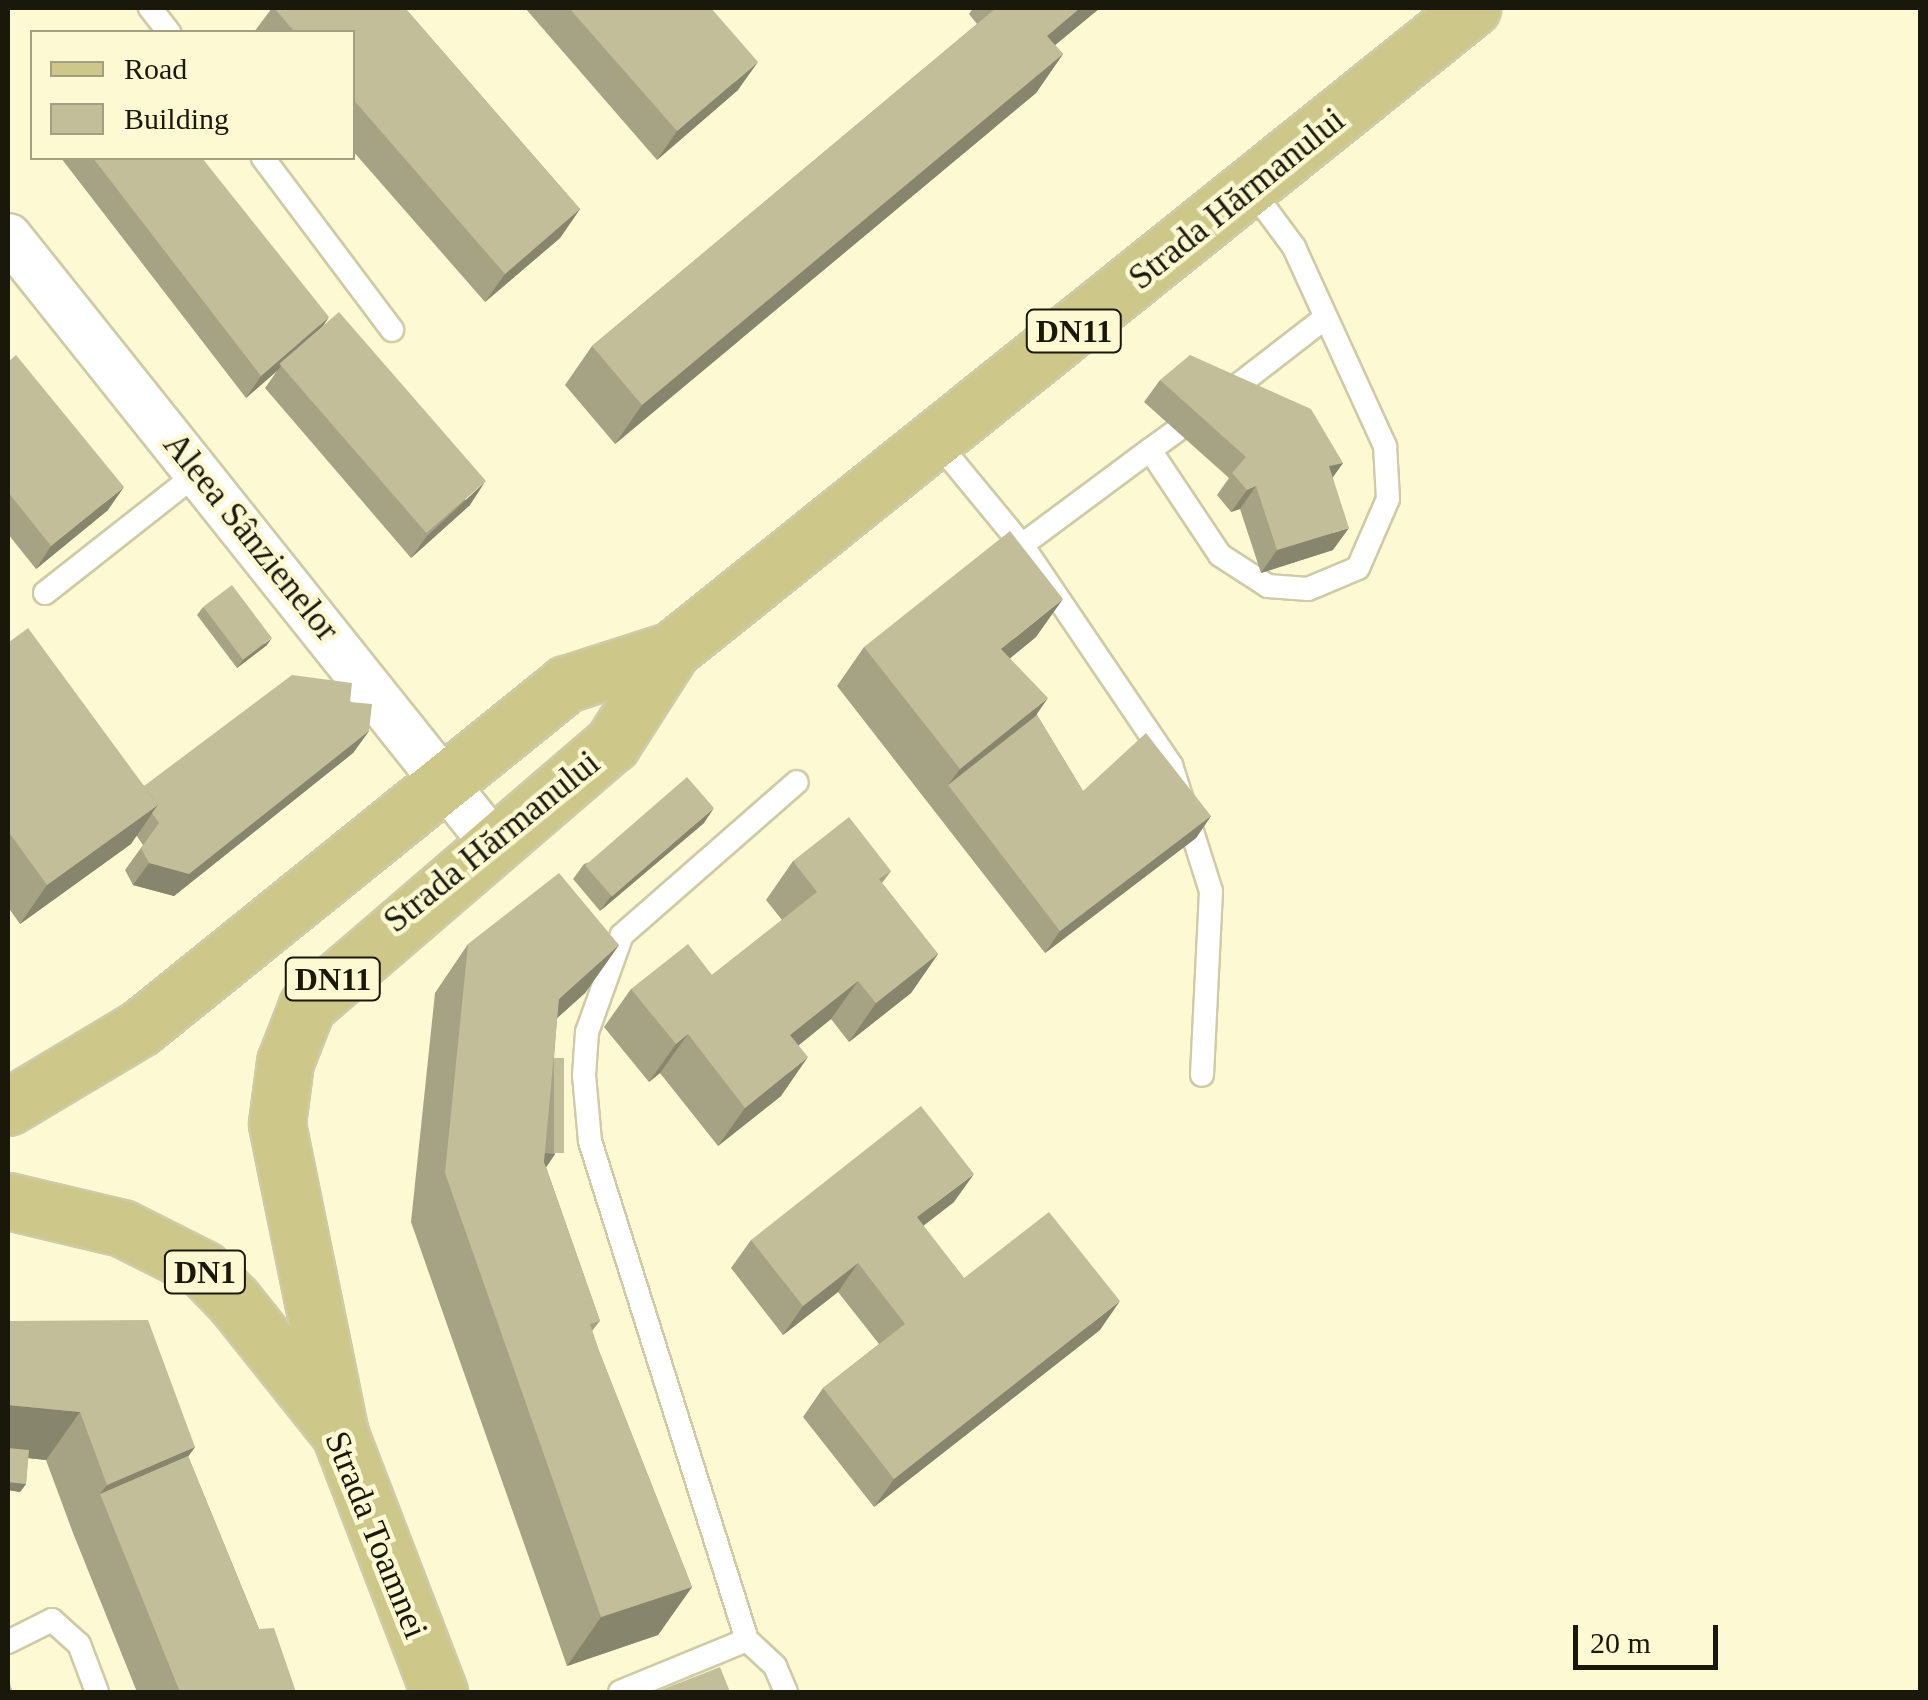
<!DOCTYPE html>
<html>
<head>
<meta charset="utf-8">
<style>
  body { margin:0 }
  #map { position:relative; width:1928px; height:1700px; overflow:hidden; background:#fdf9d3; font-family:Georgia,serif }
  div>[style] { position:absolute }
  .roads { filter:drop-shadow(2px 0 #cecba6) drop-shadow(-2px 0 #cecba6) drop-shadow(0 2px #cecba6) drop-shadow(0 -2px #cecba6) }
  .lane>* { height:22px; margin:-11px; padding:0 11px; transform-origin:11px; border-radius:11px; background:#fff }
  .street>* { height:45px; margin:-22.5px; padding:0 22.5px; transform-origin:22.5px; border-radius:22.5px; background:#fff }
  .primary>* { height:55px; margin:-27.5px; padding:0 27.5px; transform-origin:27.5px; border-radius:27.5px; background:#cdc789 }
  .wall>* { inset:0; background:#a6a384 }
  .shaded-wall>* { inset:0; background:#87856b }
  .building>* { inset:0; background:#c1be99; transform-origin:0 0 }
  span { translate:-50% -50%; white-space:nowrap; text-align:center; line-height:1.15; -webkit-text-stroke:9px #fdf9d3; paint-order:stroke }
  .shield-label span { padding:2px 8px; background:#fdf9d3; border:2px solid; border-radius:8px; -webkit-text-stroke-width:0 }
  .shield-label { font-size:32px; color:#1a180b; font-weight:700 }
  .street-label { font-size:35px; color:#1a180b }
  .frame { position:absolute; inset:0; border:10px solid #1a180b; pointer-events:none }
  .legend { position:absolute; left:30px; top:30px; width:325px; height:130px; box-sizing:border-box; background:#fdf9d3; border:2px solid #a29f83; margin:0; padding:12px 18px; list-style:none; font-size:30px; color:#1a180b }
  .legend li { display:flex; align-items:center; gap:20px; height:50px }
  .legend b { width:50px; border:2px solid #a29f83 }
  .scale { position:absolute; left:1573px; top:1625px; width:145px; height:45px; box-sizing:border-box; border:5px solid #1a180b; border-top:0; padding-left:12px; font-size:30px; line-height:35px; white-space:nowrap; color:#1a180b; -webkit-text-stroke:8px #fdf9d3; paint-order:stroke }
</style>
</head>
<body>
<div id="map">
  <div class="roads">
    <div class="lane">
      <i style="left:150px;top:8px;width:31px;rotate:52deg"></i>
      <i style="left:263px;top:158px;width:215px;rotate:53.1deg"></i>
      <i style="left:1224px;top:396px;width:128px;rotate:-37.7deg"></i>
      <i style="left:937px;top:442px;width:134px;rotate:50.5deg"></i>
      <i style="left:1022px;top:545px;width:266px;rotate:55.9deg"></i>
      <i style="left:1171px;top:765px;width:132px;rotate:72.4deg"></i>
      <i style="left:1211px;top:891px;width:184px;rotate:92.8deg"></i>
      <i style="left:1150px;top:450px;width:32px;rotate:-36deg"></i>
      <i style="left:1022px;top:545px;width:159px;rotate:-36.6deg"></i>
      <i style="left:1150px;top:450px;width:126px;rotate:56.3deg"></i>
      <i style="left:1220px;top:555px;width:57px;rotate:32.9deg"></i>
      <i style="left:1268px;top:586px;width:40px;rotate:4.3deg"></i>
      <i style="left:1308px;top:589px;width:54px;rotate:-22.8deg"></i>
      <i style="left:1358px;top:568px;width:75px;rotate:-66.5deg"></i>
      <i style="left:1388px;top:499px;width:53px;rotate:-93.2deg"></i>
      <i style="left:1385px;top:446px;width:219px;rotate:-114.6deg"></i>
      <i style="left:1294px;top:247px;width:72px;rotate:-126.6deg"></i>
      <i style="left:45px;top:593px;width:196px;rotate:-38.2deg"></i>
      <i style="left:8px;top:1642px;width:49px;rotate:-26.6deg"></i>
      <i style="left:52px;top:1620px;width:36px;rotate:42deg"></i>
      <i style="left:79px;top:1644px;width:51px;rotate:69.4deg"></i>
      <i style="left:620px;top:1692px;width:137px;rotate:-22.3deg"></i>
      <i style="left:786px;top:1692px;width:28px;rotate:-113deg"></i>
      <i style="left:775px;top:1666px;width:38px;rotate:-137deg"></i>
      <i style="left:747px;top:1640px;width:523px;rotate:-107.47deg"></i>
      <i style="left:590px;top:1141px;width:66px;rotate:-95.2deg"></i>
      <i style="left:584px;top:1075px;width:43px;rotate:-86deg"></i>
      <i style="left:587px;top:1032px;width:103px;rotate:-70.2deg"></i>
      <i style="left:622px;top:935px;width:232px;rotate:-41.2deg"></i>
    </div>
    <div class="street">
      <i style="left:8px;top:236px;width:774px;rotate:51.4deg"></i>
    </div>
    <div class="primary">
      <i style="left:8px;top:1107px;width:154px;rotate:-30.9deg"></i>
      <i style="left:140px;top:1028px;width:548px;rotate:-38.92deg"></i>
      <i style="left:566px;top:684px;width:111px;rotate:-17.8deg"></i>
      <i style="left:8px;top:1201px;width:117px;rotate:13.3deg"></i>
      <i style="left:122px;top:1228px;width:91px;rotate:26.8deg"></i>
      <i style="left:203px;top:1269px;width:45px;rotate:45.9deg"></i>
      <i style="left:234px;top:1301px;width:170px;rotate:51.4deg"></i>
      <i style="left:340px;top:1434px;width:276px;rotate:69deg"></i>
      <i style="left:340px;top:1434px;width:317px;rotate:-101.5deg"></i>
      <i style="left:277px;top:1123px;width:62px;rotate:-82.5deg"></i>
      <i style="left:285px;top:1062px;width:60px;rotate:-68.6deg"></i>
      <i style="left:307px;top:1006px;width:402px;rotate:-40.7deg"></i>
      <i style="left:612px;top:744px;width:112px;rotate:-57.4deg"></i>
      <i style="left:672px;top:650px;width:1026px;rotate:-38.75deg"></i>
    </div>
  </div>
  <div class="wall">
    <i style="clip-path:polygon(272px 8px,405px 8px,580px 209px,560px 238px,485px 302px,352px 150px,352px 32px,254px 32px)"></i>
    <i style="clip-path:polygon(525px 8px,711px 8px,738px 90px,657px 160px)"></i>
    <i style="clip-path:polygon(973px 8px,1100px 8px,1055px 45px,1063px 54px,1036px 93px,615px 444px,565px 385px,592px 346px,977px 24px,969px 14px)"></i>
    <i style="clip-path:polygon(61px 158px,202px 158px,322px 328px,470px 505px,411px 558px,265px 388px,277px 371px,246px 398px)"></i>
    <i style="clip-path:polygon(8px 362px,108px 510px,36px 569px,8px 534px)"></i>
    <i style="clip-path:polygon(1160px 380px,1343px 463px,1333px 477px,1333px 550px,1261px 573px,1240px 509px,1231px 512px,1217px 495px,1229px 478px,1144px 402px)"></i>
    <i style="clip-path:polygon(203px 607px,267px 645px,237px 668px,197px 615px)"></i>
    <i style="clip-path:polygon(1036px 637px,1010px 658px,1037px 715px,1083px 791px,1211px 816px,1196px 838px,1045px 953px,837px 686px,864px 647px)"></i>
    <i style="clip-path:polygon(8px 643px,144px 786px,350px 702px,369px 731px,353px 753px,174px 896px,133px 885px,125px 870px,143px 845px,136px 835px,131px 844px,20px 924px,8px 907px)"></i>
    <i style="clip-path:polygon(704px 823px,600px 911px,573px 879px,584px 864px)"></i>
    <i style="clip-path:polygon(793px 861px,891px 871px,882px 883px,938px 954px,911px 993px,849px 1042px,831px 1019px,799px 1045px,781px 1096px,718px 1146px,660px 1073px,649px 1082px,604px 1027px,631px 989px,712px 975px,782px 920px,766px 900px)"></i>
    <i style="clip-path:polygon(468px 944px,619px 945px,585px 993px,557px 1018px,554px 1058px,555px 1154px,546px 1167px,600px 1321px,592px 1331px,599px 1351px,692px 1587px,658px 1635px,567px 1666px,411px 1222px,435px 993px)"></i>
    <i style="clip-path:polygon(954px 1202px,923px 1226px,964px 1278px,1100px 1330px,874px 1507px,803px 1417px,823px 1388px,879px 1344px,838px 1292px,783px 1335px,731px 1268px,751px 1240px)"></i>
    <i style="clip-path:polygon(8px 1318px,9px 1321px,195px 1447px,188px 1456px,259px 1629px,296px 1692px,137px 1692px,73px 1533px,46px 1460px,28px 1458px,26px 1484px,20px 1492px,8px 1490px)"></i>
  </div>
  <div class="shaded-wall">
    <i style="clip-path:polygon(1080px 8px,1100px 8px,1020px 74px,1047px 36px)"></i>
    <i style="clip-path:polygon(1063px 54px,1036px 93px,615px 444px,642px 405px)"></i>
    <i style="clip-path:polygon(758px 62px,738px 90px,657px 160px,677px 131px)"></i>
    <i style="clip-path:polygon(580px 209px,560px 238px,485px 302px,505px 274px)"></i>
    <i style="clip-path:polygon(329px 317px,314px 340px,281px 366px,277px 371px,246px 398px,261px 376px)"></i>
    <i style="clip-path:polygon(1343px 463px,1327px 485px,1329px 466px)"></i>
    <i style="clip-path:polygon(485px 482px,470px 505px,411px 558px,427px 536px)"></i>
    <i style="clip-path:polygon(1256px 486px,1240px 509px,1231px 512px,1247px 490px)"></i>
    <i style="clip-path:polygon(124px 487px,108px 510px,36px 569px,51px 546px)"></i>
    <i style="clip-path:polygon(1349px 528px,1333px 550px,1261px 573px,1277px 550px)"></i>
    <i style="clip-path:polygon(1063px 599px,1036px 637px,974px 688px,1001px 649px)"></i>
    <i style="clip-path:polygon(272px 638px,267px 645px,237px 668px,243px 660px)"></i>
    <i style="clip-path:polygon(1048px 698px,1021px 737px,948px 785px,960px 769px)"></i>
    <i style="clip-path:polygon(369px 731px,353px 753px,174px 896px,133px 885px,149px 863px)"></i>
    <i style="clip-path:polygon(158px 805px,131px 844px,20px 924px,47px 885px)"></i>
    <i style="clip-path:polygon(714px 808px,704px 823px,600px 911px,611px 896px)"></i>
    <i style="clip-path:polygon(1211px 816px,1196px 838px,1045px 953px,1060px 931px)"></i>
    <i style="clip-path:polygon(619px 945px,585px 993px,525px 1047px,559px 999px)"></i>
    <i style="clip-path:polygon(938px 954px,911px 993px,849px 1042px,876px 1003px)"></i>
    <i style="clip-path:polygon(858px 981px,831px 1019px,763px 1074px,790px 1035px)"></i>
    <i style="clip-path:polygon(688px 1034px,660px 1073px,649px 1082px,676px 1044px)"></i>
    <i style="clip-path:polygon(808px 1057px,781px 1096px,718px 1146px,745px 1108px)"></i>
    <i style="clip-path:polygon(524px 1151px,555px 1154px,545px 1169px)"></i>
    <i style="clip-path:polygon(974px 1174px,954px 1202px,897px 1246px,917px 1217px)"></i>
    <i style="clip-path:polygon(858px 1263px,838px 1292px,783px 1335px,803px 1306px)"></i>
    <i style="clip-path:polygon(1120px 1301px,1100px 1330px,874px 1507px,894px 1479px)"></i>
    <i style="clip-path:polygon(8px 1405px,80px 1412px,46px 1460px,8px 1456px)"></i>
    <i style="clip-path:polygon(195px 1447px,161px 1495px,100px 1494px,107px 1485px)"></i>
    <i style="clip-path:polygon(8px 1482px,26px 1484px,20px 1492px,8px 1490px)"></i>
    <i style="clip-path:polygon(692px 1587px,658px 1635px,567px 1666px,601px 1617px)"></i>
  </div>
  <div class="building">
    <i style="clip-path:polygon(274px 8px,405px 8px,580px 209px,505px 274px,352px 98px,352px 32px,295px 32px)"></i>
    <i style="clip-path:polygon(569px 8px,711px 8px,758px 62px,677px 131px)"></i>
    <i style="clip-path:polygon(996px 8px,1080px 8px,1047px 36px,1063px 54px,642px 405px,592px 346px)"></i>
    <i style="clip-path:polygon(93px 158px,202px 158px,329px 317px,261px 376px)"></i>
    <i style="left:339px;top:312px;width:224px;height:79px;rotate:49deg"></i>
    <i style="clip-path:polygon(16px 355px,124px 487px,51px 546px,8px 492px,8px 362px)"></i>
    <i style="clip-path:polygon(1190px 355px,1311px 409px,1343px 463px,1329px 466px,1349px 528px,1277px 550px,1256px 486px,1247px 490px,1232px 473px,1246px 457px,1160px 380px)"></i>
    <i style="clip-path:polygon(1010px 531px,1063px 599px,1001px 649px,1048px 698px,960px 769px,864px 647px)"></i>
    <i style="left:232px;top:585px;width:66px;height:36px;rotate:53deg"></i>
    <i style="clip-path:polygon(28px 628px,158px 805px,47px 885px,8px 831px,8px 643px)"></i>
    <i style="clip-path:polygon(292px 675px,352px 683px,350px 702px,372px 704px,369px 731px,189px 874px,149px 863px,141px 848px,159px 823px,152px 813px,158px 805px,144px 786px)"></i>
    <i style="clip-path:polygon(1037px 715px,1083px 791px,1146px 733px,1211px 816px,1060px 931px,948px 785px)"></i>
    <i style="left:687px;top:777px;width:41px;height:135px;rotate:49deg"></i>
    <i style="clip-path:polygon(849px 817px,891px 871px,879px 879px,938px 954px,876px 1003px,858px 981px,790px 1035px,808px 1057px,745px 1108px,688px 1034px,676px 1044px,631px 989px,688px 944px,712px 975px,817px 892px,793px 861px)"></i>
    <i style="clip-path:polygon(559px 873px,619px 945px,559px 999px,544px 1162px,600px 1321px,590px 1324px,599px 1351px,692px 1587px,601px 1617px,445px 1173px,468px 944px)"></i>
    <i style="left:554px;top:1058px;width:10px;height:95px"></i>
    <i style="clip-path:polygon(921px 1106px,974px 1174px,917px 1217px,964px 1278px,1049px 1212px,1120px 1301px,894px 1479px,823px 1388px,905px 1324px,858px 1263px,803px 1306px,751px 1240px)"></i>
    <i style="clip-path:polygon(8px 1318px,9px 1321px,148px 1320px,195px 1447px,107px 1485px,80px 1412px,8px 1405px)"></i>
    <i style="clip-path:polygon(8px 1448px,29px 1450px,26px 1484px,8px 1482px)"></i>
    <i style="clip-path:polygon(188px 1456px,259px 1629px,274px 1628px,296px 1692px,180px 1692px,100px 1494px)"></i>
    <i style="clip-path:polygon(720px 1667px,730px 1692px,656px 1692px)"></i>
    <i style="clip-path:polygon(10px 1684px,13px 1692px,8px 1692px,8px 1685px)"></i>
  </div>
  <div class="shield-label">
    <span style="left:1074px;top:331px">DN11</span>
    <span style="left:333px;top:979px">DN11</span>
    <span style="left:205px;top:1272px">DN1</span>
  </div>
  <div class="street-label">
    <span style="left:1237px;top:199px;rotate:-39deg">Strada Hărmanului</span>
    <span style="left:251px;top:537px;rotate:51deg">Aleea Sânzienelor</span>
    <span style="left:492px;top:842px;rotate:-39deg">Strada Hărmanului</span>
    <span style="left:376px;top:1535px;rotate:68deg">Strada Toamnei</span>
  </div>
  <div class="frame"></div>
  <ul class="legend">
  <li><b style="height:12px;background:#cdc789"></b>Road</li>
  <li><b style="height:28px;background:#c1be99"></b>Building</li>
  </ul>
  <div class="scale">20 m</div>
</div>
</body>
</html>
